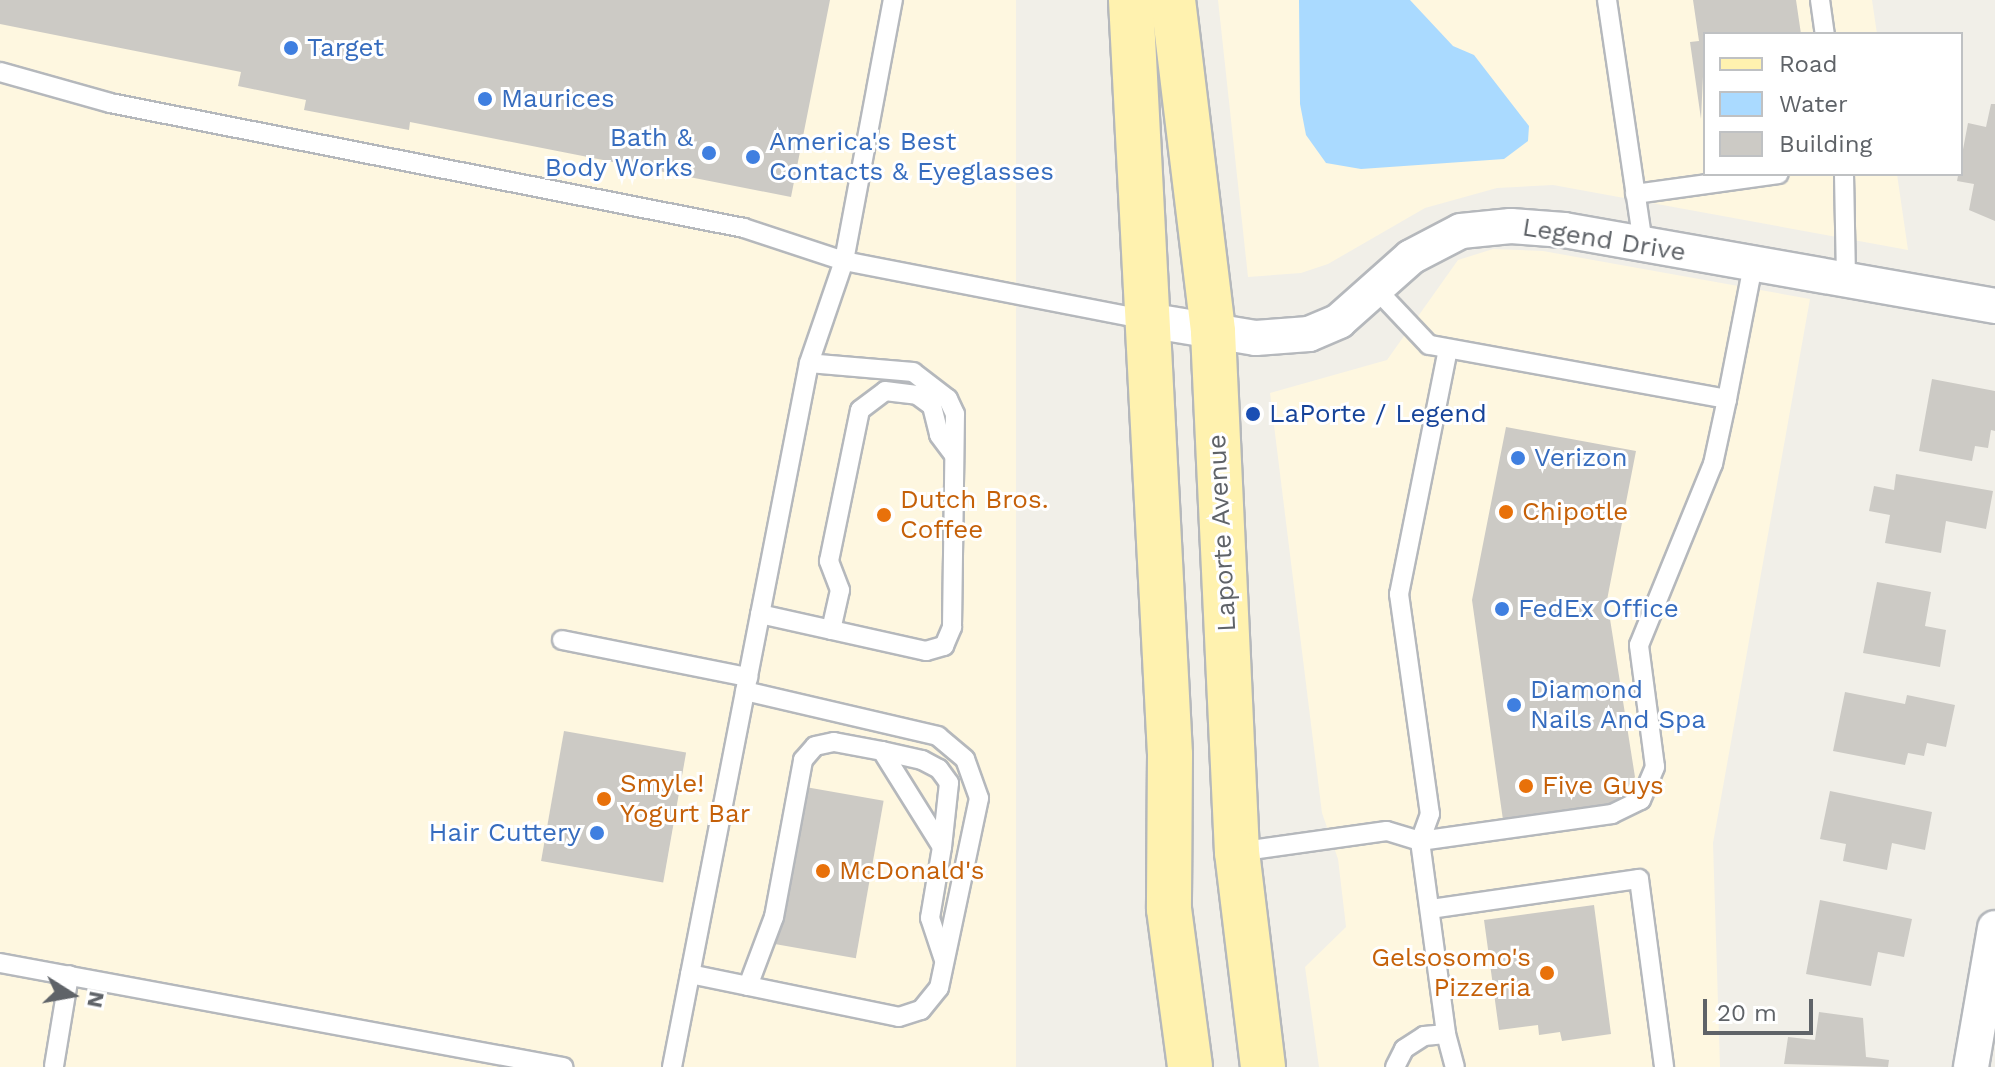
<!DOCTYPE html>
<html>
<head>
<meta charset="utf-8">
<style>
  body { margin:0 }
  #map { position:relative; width:1995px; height:1067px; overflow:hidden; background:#f1efe8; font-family:"Work Sans",sans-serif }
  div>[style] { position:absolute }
  .commercial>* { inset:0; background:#fef7e0; transform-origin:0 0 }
  .water>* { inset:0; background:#aadaff }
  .building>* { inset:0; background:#cccac5; transform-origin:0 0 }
  .roads { filter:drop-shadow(2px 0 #b5b8bc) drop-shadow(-2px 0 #b5b8bc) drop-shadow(0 2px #b5b8bc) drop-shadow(0 -2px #b5b8bc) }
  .lane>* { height:18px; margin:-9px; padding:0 9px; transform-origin:9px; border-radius:9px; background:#fff }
  .street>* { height:34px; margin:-17px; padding:0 17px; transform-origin:17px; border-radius:17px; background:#fff }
  .primary>* { height:44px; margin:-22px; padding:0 22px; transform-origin:22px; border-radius:22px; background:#fff2af }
  .dots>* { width:22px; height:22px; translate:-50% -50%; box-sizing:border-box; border:4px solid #fff; border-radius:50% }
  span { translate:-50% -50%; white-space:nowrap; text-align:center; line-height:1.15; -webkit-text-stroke:6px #fff; paint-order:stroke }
  .shop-label { font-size:26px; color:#366cbe }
  .left { translate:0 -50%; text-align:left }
  .right { translate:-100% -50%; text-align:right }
  .street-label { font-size:26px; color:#5f6368 }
  .transit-label { font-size:26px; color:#164399 }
  .food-label { font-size:26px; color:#c56008 }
  .legend { position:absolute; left:1703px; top:32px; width:260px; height:144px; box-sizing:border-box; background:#fff; border:2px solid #bfc1c3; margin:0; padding:10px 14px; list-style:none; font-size:24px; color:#5f6368 }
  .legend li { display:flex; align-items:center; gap:16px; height:40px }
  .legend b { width:40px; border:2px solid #bfc1c3 }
  .north { position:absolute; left:32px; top:955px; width:80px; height:80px; -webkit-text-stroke:6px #fff; paint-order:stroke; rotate:101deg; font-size:22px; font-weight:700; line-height:32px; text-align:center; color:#5f6368 }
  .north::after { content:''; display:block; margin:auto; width:28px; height:36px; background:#5f6368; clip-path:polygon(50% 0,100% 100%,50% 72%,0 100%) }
  .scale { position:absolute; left:1703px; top:999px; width:110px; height:36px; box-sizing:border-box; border:4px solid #5f6368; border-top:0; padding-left:10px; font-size:24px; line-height:28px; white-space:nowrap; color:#5f6368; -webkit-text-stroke:6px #fff; paint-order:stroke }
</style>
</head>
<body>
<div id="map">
  <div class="commercial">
    <i style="left:0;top:0;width:1016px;height:1067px"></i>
    <i style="clip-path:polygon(1218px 0,1872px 0,1877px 34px,1705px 34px,1705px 174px,1897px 174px,1908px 250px,1553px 185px,1497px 188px,1425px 208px,1328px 264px,1301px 273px,1248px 277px)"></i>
    <i style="clip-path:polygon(1493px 249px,1543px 251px,1810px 299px,1713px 843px,1720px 1067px,1319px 1067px,1305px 967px,1346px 927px,1338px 859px,1322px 813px,1270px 393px,1387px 360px,1458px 260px)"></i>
  </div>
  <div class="water">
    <i style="clip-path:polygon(1299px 0,1410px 0,1453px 46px,1474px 55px,1529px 126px,1528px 141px,1504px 159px,1361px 169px,1326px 163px,1306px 135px,1300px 104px)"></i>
  </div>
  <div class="building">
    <i style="clip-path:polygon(0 0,830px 0,791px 197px,410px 122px,409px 130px,304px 110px,306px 100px,238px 86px,241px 72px,0 24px)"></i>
    <i style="clip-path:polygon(1693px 0,1796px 0,1801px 34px,1705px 34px,1701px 119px,1690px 42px,1699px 41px)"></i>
    <i style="clip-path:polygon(1991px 104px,1995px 104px,1995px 221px,1969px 210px,1974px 184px,1957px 181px,1968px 123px,1986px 127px)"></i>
    <i style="clip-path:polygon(1932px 379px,1995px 391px,1995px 431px,1991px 430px,1988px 448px,1975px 446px,1972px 461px,1919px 451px)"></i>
    <i style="clip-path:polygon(1506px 427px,1636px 451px,1607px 600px,1635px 777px,1616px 804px,1503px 820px,1472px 600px)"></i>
    <i style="clip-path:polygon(1896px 474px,1993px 491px,1986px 529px,1946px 521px,1941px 553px,1885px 543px,1890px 515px,1869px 511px,1874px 486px,1894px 490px)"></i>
    <i style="clip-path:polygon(1877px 582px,1931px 592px,1925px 626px,1946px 630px,1940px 667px,1863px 653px)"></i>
    <i style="clip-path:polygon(1845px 692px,1905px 704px,1907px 695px,1955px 705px,1946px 747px,1927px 743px,1924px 756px,1908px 753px,1905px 765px,1833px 751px)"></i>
    <i style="left:564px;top:731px;width:124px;height:132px;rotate:10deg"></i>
    <i style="left:794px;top:785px;width:91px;height:160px;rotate:10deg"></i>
    <i style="clip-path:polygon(1830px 791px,1932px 812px,1925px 850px,1892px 843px,1887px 870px,1843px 861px,1846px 844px,1820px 839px)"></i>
    <i style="clip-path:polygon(1820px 900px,1912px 919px,1904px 957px,1878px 952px,1871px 986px,1806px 974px)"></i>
    <i style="clip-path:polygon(1594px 905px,1611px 1034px,1562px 1041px,1560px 1032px,1539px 1035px,1538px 1025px,1499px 1030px,1484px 920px)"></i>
    <i style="clip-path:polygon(1819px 1012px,1863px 1018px,1866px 1057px,1889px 1060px,1888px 1067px,1784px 1064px,1788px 1037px,1815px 1040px)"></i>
  </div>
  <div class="roads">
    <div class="lane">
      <i style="left:1607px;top:0;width:247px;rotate:81.6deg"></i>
      <i style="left:1820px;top:0;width:34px;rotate:82deg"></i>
      <i style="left:0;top:72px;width:114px;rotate:15.7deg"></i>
      <i style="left:110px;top:103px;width:646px;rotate:11.15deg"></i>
      <i style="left:744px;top:228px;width:105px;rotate:18.3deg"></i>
      <i style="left:844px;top:261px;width:309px;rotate:11deg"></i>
      <i style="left:1844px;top:174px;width:106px;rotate:88.9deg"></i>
      <i style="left:1635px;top:194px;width:145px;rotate:-7.9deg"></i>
      <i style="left:1448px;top:349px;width:250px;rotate:101.3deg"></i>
      <i style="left:1399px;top:594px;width:222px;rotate:82deg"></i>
      <i style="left:1430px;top:814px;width:29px;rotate:110deg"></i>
      <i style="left:1420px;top:841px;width:195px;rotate:82.3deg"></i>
      <i style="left:1446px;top:1034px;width:34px;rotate:75deg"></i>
      <i style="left:1727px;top:399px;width:136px;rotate:-79deg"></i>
      <i style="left:760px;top:614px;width:170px;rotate:12.6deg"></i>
      <i style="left:926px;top:651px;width:19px;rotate:-16deg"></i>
      <i style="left:944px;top:646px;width:21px;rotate:-67deg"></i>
      <i style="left:952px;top:627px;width:213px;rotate:-89.2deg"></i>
      <i style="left:955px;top:414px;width:17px;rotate:-115deg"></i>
      <i style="left:948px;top:399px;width:44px;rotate:-142.4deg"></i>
      <i style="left:913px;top:372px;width:104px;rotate:-175.1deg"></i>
      <i style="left:831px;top:630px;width:41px;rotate:-77.3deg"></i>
      <i style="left:840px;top:590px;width:31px;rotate:-111deg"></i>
      <i style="left:829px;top:561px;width:154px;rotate:-78.4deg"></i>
      <i style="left:860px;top:410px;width:31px;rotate:-37deg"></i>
      <i style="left:885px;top:391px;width:32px;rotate:7deg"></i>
      <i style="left:917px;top:395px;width:19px;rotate:36deg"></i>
      <i style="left:932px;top:406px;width:30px;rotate:76deg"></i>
      <i style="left:939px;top:435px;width:25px;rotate:53deg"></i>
      <i style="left:562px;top:640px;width:190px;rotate:11.3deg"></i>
      <i style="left:882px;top:751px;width:41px;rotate:12.7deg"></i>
      <i style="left:922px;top:760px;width:19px;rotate:28deg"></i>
      <i style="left:939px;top:769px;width:17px;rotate:54deg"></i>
      <i style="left:949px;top:783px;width:64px;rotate:96.2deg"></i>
      <i style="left:1237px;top:852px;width:151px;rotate:-8deg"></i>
      <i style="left:1387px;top:831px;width:34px;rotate:17deg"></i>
      <i style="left:1420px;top:841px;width:194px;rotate:-8deg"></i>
      <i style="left:1612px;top:814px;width:32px;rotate:-26deg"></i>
      <i style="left:1641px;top:800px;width:36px;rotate:-67deg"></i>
      <i style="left:1655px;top:767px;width:123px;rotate:-97.5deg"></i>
      <i style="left:1639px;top:645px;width:196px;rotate:-67.8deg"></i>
      <i style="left:1713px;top:464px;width:66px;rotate:-77.8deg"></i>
      <i style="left:1727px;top:399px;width:303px;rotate:-169.7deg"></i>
      <i style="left:1429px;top:345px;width:76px;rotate:-133.4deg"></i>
      <i style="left:1430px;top:909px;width:211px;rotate:-8.2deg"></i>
      <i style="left:1639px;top:879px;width:190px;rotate:82.4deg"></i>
      <i style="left:0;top:963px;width:573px;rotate:10.47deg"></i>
      <i style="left:690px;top:974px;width:213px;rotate:11.6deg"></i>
      <i style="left:899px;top:1017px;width:23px;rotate:-18deg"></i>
      <i style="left:921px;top:1010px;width:28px;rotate:-51deg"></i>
      <i style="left:939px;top:988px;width:194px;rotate:-78.1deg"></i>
      <i style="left:979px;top:798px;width:41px;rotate:-109.7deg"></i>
      <i style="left:965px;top:759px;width:35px;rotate:-140deg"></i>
      <i style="left:938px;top:736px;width:198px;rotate:-166.9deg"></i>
      <i style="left:748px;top:986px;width:74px;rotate:-69.4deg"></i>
      <i style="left:774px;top:917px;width:160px;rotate:-79.5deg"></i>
      <i style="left:803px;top:760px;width:18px;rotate:-49deg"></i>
      <i style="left:815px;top:746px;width:19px;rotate:-12deg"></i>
      <i style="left:834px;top:742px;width:49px;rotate:10.6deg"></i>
      <i style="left:882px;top:751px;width:113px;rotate:58deg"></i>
      <i style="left:942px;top:847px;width:72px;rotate:99.6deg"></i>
      <i style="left:930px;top:918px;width:44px;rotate:71.6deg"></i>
      <i style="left:54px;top:1066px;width:92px;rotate:-80.6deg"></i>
      <i style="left:672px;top:1067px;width:717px;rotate:-78.99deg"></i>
      <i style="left:809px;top:363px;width:108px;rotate:-71.1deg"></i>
      <i style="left:844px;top:261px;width:266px;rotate:-79.4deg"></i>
      <i style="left:1395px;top:1067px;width:20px;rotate:-63deg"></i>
      <i style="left:1404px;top:1049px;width:24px;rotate:-33deg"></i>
      <i style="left:1424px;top:1036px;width:22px;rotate:-5deg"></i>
    </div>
    <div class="street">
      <i style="left:1147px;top:320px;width:110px;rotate:9.4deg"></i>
      <i style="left:1256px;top:338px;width:53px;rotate:-4.3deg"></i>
      <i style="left:1309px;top:334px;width:33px;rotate:-23deg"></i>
      <i style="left:1339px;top:321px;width:96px;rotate:-41.6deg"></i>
      <i style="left:1411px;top:257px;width:56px;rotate:-27.5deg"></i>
      <i style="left:1461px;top:231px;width:50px;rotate:-5.7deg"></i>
      <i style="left:1511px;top:226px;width:53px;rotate:4.3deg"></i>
      <i style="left:1564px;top:230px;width:438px;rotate:10deg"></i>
      <i style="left:1971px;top:1067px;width:141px;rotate:-80.2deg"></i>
    </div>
    <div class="primary">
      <i style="left:1131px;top:0;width:756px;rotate:87.04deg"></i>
      <i style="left:1170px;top:755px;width:154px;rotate:90.4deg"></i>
      <i style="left:1169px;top:909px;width:159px;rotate:82.4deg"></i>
      <i style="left:1173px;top:0;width:334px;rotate:83.1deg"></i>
      <i style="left:1213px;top:332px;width:521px;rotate:87.36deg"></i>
      <i style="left:1237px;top:852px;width:217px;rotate:83.1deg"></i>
    </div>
  </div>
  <div class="dots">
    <i style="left:291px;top:48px;background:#3f7fe0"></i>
    <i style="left:485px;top:99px;background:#3f7fe0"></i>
    <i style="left:709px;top:153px;background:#3f7fe0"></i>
    <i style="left:753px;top:157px;background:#3f7fe0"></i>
    <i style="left:1253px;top:414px;background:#1a4fb4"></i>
    <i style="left:1518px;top:458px;background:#3f7fe0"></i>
    <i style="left:1506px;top:512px;background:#e8710a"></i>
    <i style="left:884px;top:515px;background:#e8710a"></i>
    <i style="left:1502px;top:609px;background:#3f7fe0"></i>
    <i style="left:1514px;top:705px;background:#3f7fe0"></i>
    <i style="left:1526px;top:786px;background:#e8710a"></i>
    <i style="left:604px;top:799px;background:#e8710a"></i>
    <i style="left:597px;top:833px;background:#3f7fe0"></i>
    <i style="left:823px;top:871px;background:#e8710a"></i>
    <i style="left:1547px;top:973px;background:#e8710a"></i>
  </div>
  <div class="shop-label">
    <span class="left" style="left:307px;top:48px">Target</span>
    <span class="left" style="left:501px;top:99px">Maurices</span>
    <span class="right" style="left:693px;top:153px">Bath &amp;<br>Body Works</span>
    <span class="left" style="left:769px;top:157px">America's Best<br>Contacts &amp; Eyeglasses</span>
    <span class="left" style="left:1534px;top:458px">Verizon</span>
    <span class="left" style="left:1518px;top:609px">FedEx Office</span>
    <span class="left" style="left:1530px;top:705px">Diamond<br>Nails And Spa</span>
    <span class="right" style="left:581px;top:833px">Hair Cuttery</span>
  </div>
  <div class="street-label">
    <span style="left:1604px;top:240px;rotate:9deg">Legend Drive</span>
    <span style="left:1222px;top:533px;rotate:-93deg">Laporte Avenue</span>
  </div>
  <div class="transit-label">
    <span class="left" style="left:1269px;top:414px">LaPorte / Legend</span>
  </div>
  <div class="food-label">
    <span class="left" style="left:900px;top:515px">Dutch Bros.<br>Coffee</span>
    <span class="left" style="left:1522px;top:512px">Chipotle</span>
    <span class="left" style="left:620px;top:799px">Smyle!<br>Yogurt Bar</span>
    <span class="left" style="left:1542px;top:786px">Five Guys</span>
    <span class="left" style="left:839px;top:871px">McDonald's</span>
    <span class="right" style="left:1531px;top:973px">Gelsosomo's<br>Pizzeria</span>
  </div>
  <ul class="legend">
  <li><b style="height:10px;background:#fff2af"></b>Road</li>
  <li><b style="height:22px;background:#aadaff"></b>Water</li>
  <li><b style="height:22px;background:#cccac5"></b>Building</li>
  </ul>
  <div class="north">N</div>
  <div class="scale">20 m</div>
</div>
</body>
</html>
